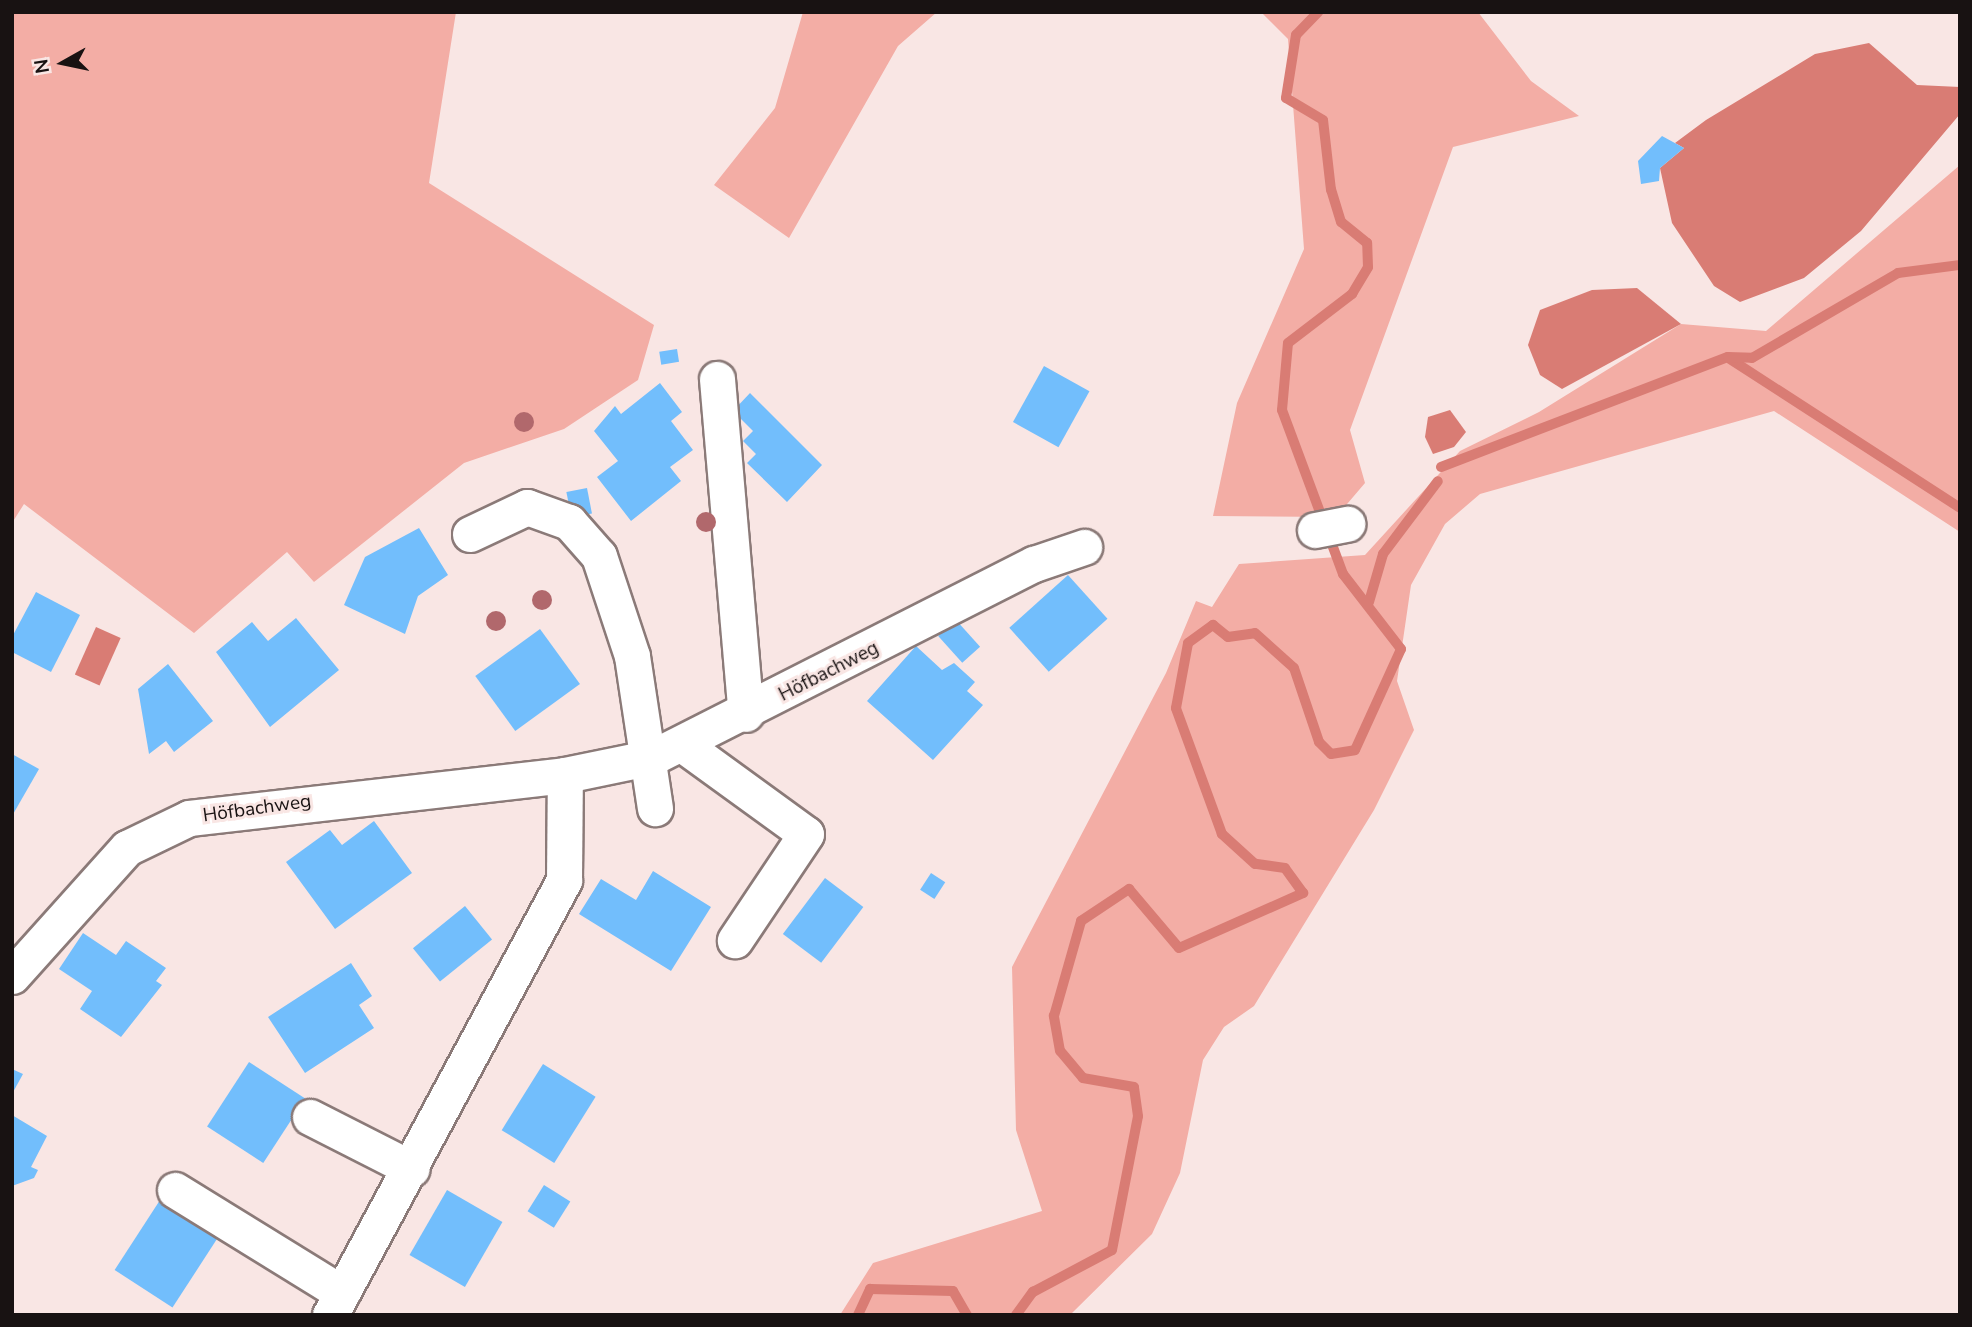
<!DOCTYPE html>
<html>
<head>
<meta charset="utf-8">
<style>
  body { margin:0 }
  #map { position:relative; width:1972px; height:1327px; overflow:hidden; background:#f9e6e4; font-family:"Nunito Sans",sans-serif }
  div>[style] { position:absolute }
  .green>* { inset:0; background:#f3ada5 }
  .water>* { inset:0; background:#d97c74; transform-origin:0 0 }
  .stream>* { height:10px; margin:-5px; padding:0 5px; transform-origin:5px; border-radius:5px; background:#d97c74 }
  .building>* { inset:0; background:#72befc; transform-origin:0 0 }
  .roads { filter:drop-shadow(2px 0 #8b7a78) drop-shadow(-2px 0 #8b7a78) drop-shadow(0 2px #8b7a78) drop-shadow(0 -2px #8b7a78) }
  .minor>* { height:35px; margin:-17.5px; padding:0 17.5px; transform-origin:17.5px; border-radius:17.5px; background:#fff }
  .trees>* { width:20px; height:20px; margin:-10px; border-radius:50%; background:#b1686c }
  span { translate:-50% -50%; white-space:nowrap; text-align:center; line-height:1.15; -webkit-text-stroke:6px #f9e6e4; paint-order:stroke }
  .street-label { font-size:19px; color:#181212 }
  .frame { position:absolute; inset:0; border:14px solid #181212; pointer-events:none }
  .north { position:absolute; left:28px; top:28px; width:70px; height:70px; -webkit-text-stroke:5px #f9e6e4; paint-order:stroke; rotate:261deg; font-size:19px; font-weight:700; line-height:28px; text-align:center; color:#181212 }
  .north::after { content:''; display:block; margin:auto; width:24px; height:32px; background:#181212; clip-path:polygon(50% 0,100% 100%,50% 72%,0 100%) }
</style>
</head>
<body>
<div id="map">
  <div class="green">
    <i style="clip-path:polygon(12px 12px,456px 12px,429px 183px,654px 325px,638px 380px,564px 429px,464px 463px,314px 582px,287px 552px,194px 633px,24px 504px,12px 523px)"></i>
    <i style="clip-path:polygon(803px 12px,937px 12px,898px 46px,789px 238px,714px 185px,775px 108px)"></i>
    <i style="clip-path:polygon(1261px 12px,1478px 12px,1531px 81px,1579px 116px,1453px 147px,1350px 430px,1365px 483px,1336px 517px,1213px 516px,1237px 403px,1304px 249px,1288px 39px)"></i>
    <i style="clip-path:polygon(1960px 165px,1960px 532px,1774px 411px,1480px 494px,1445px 524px,1411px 585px,1397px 681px,1414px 730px,1374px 810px,1254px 1006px,1224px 1027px,1203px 1060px,1180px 1173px,1152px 1234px,1070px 1315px,840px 1315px,873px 1263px,1042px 1211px,1016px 1130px,1012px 967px,1166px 673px,1196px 601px,1212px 607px,1239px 564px,1365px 555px,1460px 451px,1539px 412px,1681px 324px,1766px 331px)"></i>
  </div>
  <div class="water">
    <i style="clip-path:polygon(1869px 43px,1917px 85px,1960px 87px,1960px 114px,1861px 231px,1804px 278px,1740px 302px,1714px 286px,1672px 223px,1660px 168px,1684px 148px,1675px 143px,1706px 120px,1815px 54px)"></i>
    <i style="clip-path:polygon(1637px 288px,1681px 324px,1562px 389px,1540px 375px,1528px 345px,1540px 310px,1592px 290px)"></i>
    <i style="clip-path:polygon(1450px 410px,1466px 432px,1454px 447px,1433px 454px,1425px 437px,1428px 417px)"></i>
    <i style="left:96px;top:627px;width:27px;height:52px;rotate:24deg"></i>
  </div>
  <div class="stream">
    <i style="left:1730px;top:359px;width:274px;rotate:32.9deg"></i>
    <i style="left:1441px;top:467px;width:307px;rotate:-21deg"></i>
    <i style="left:1728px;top:357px;width:24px;rotate:2deg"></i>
    <i style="left:1752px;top:358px;width:169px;rotate:-30.2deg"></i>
    <i style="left:1898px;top:273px;width:63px;rotate:-7.4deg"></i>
    <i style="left:1369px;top:602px;width:50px;rotate:-73.7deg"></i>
    <i style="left:1383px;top:554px;width:91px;rotate:-53deg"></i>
    <i style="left:858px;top:1315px;width:29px;rotate:-65deg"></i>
    <i style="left:870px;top:1289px;width:83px;rotate:1.4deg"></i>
    <i style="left:953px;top:1291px;width:28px;rotate:60deg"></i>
    <i style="left:1016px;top:1315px;width:29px;rotate:-54deg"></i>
    <i style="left:1033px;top:1292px;width:89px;rotate:-28deg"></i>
    <i style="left:1112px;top:1250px;width:136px;rotate:-79deg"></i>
    <i style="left:1138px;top:1116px;width:29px;rotate:-98deg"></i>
    <i style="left:1134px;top:1087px;width:52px;rotate:-170deg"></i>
    <i style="left:1083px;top:1078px;width:35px;rotate:-130deg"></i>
    <i style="left:1060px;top:1051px;width:36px;rotate:-100deg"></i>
    <i style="left:1054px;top:1016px;width:99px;rotate:-74.1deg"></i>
    <i style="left:1081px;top:921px;width:58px;rotate:-33.7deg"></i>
    <i style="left:1129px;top:889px;width:77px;rotate:49.7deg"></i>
    <i style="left:1179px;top:948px;width:136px;rotate:-23.9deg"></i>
    <i style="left:1303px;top:893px;width:31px;rotate:-126deg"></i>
    <i style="left:1285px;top:868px;width:30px;rotate:-172deg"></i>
    <i style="left:1255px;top:864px;width:45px;rotate:-137.7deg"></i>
    <i style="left:1222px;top:834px;width:134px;rotate:-110.1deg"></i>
    <i style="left:1176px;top:708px;width:66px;rotate:-79.5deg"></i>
    <i style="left:1188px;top:643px;width:31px;rotate:-36deg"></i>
    <i style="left:1213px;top:625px;width:19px;rotate:39deg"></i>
    <i style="left:1228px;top:637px;width:27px;rotate:-8deg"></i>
    <i style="left:1255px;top:633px;width:52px;rotate:41.9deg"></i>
    <i style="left:1294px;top:668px;width:78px;rotate:71.3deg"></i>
    <i style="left:1319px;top:742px;width:17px;rotate:45deg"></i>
    <i style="left:1331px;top:754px;width:24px;rotate:-9deg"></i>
    <i style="left:1355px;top:750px;width:111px;rotate:-65.5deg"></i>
    <i style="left:1401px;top:649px;width:95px;rotate:-127.7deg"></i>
    <i style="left:1343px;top:574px;width:175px;rotate:-110.4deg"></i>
    <i style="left:1282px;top:410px;width:67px;rotate:-84.9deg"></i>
    <i style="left:1288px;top:343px;width:81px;rotate:-37.4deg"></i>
    <i style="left:1352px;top:294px;width:31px;rotate:-59deg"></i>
    <i style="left:1368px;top:267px;width:24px;rotate:-92deg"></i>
    <i style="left:1367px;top:243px;width:33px;rotate:-141deg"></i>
    <i style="left:1341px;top:222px;width:34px;rotate:-107deg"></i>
    <i style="left:1331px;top:190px;width:70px;rotate:-96.5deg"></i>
    <i style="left:1323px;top:120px;width:43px;rotate:-149.3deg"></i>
    <i style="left:1286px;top:98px;width:64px;rotate:-81deg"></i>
    <i style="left:1296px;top:35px;width:32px;rotate:-46deg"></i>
  </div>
  <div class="building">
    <i style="clip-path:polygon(1662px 136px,1684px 148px,1660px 168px,1659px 181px,1641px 184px,1638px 161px)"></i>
    <i style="left:677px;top:349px;width:13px;height:18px;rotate:81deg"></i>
    <i style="left:1044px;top:366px;width:52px;height:64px;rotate:29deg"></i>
    <i style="clip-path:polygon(660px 383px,682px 412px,671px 421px,693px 450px,670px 467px,681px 481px,631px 521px,597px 477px,618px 461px,594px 431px,615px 406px,621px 414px)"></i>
    <i style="clip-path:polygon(750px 393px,822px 465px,787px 502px,747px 463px,756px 454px,743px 441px,753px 431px,733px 411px)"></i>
    <i style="left:587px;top:488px;width:26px;height:21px;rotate:79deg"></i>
    <i style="clip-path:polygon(419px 528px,448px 575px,418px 596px,405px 634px,344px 605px,365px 557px)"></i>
    <i style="left:1068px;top:575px;width:59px;height:79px;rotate:48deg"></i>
    <i style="clip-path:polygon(36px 592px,80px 615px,51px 672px,12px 652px,12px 637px)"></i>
    <i style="clip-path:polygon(296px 618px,339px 670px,270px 727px,216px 652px,252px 622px,268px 641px)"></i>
    <i style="left:956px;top:620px;width:36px;height:24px;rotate:48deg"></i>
    <i style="left:540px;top:629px;width:68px;height:80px;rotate:54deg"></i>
    <i style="clip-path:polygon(916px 646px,942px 670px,954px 663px,975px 682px,967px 691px,983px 705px,933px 760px,867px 701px)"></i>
    <i style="clip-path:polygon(168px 664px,213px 721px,174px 752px,166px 741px,149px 754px,138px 689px)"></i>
    <i style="clip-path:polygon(12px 754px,39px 769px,12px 816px)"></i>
    <i style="clip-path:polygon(374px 821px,412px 873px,335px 929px,286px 862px,330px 830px,342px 845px)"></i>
    <i style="clip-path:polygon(653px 871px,711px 907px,671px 971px,579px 914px,601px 879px,636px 900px)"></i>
    <i style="left:931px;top:873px;width:17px;height:20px;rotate:33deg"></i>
    <i style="left:825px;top:878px;width:48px;height:70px;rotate:37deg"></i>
    <i style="left:465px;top:906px;width:43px;height:67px;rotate:51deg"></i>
    <i style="clip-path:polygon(83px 933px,116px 955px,126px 941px,166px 968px,156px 981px,162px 985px,121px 1037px,80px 1009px,92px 991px,59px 969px)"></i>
    <i style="clip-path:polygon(351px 963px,372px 996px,359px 1005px,374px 1028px,305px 1073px,268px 1017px)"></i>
    <i style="left:249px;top:1062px;width:67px;height:77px;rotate:33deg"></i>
    <i style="left:543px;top:1064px;width:62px;height:78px;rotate:32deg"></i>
    <i style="clip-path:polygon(12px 1069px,23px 1074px,12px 1094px)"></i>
    <i style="clip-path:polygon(12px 1115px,47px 1136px,31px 1167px,38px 1170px,34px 1178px,12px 1186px)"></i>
    <i style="left:544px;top:1185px;width:31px;height:31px;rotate:32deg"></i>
    <i style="left:447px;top:1190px;width:64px;height:75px;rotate:30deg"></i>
    <i style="left:162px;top:1197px;width:69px;height:87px;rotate:33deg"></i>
  </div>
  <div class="roads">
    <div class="minor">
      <i style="left:717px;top:379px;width:336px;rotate:85.1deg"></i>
      <i style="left:1315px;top:530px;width:33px;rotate:-11deg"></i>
      <i style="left:470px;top:534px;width:63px;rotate:-25.3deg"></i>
      <i style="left:527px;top:507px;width:45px;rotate:19.7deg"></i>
      <i style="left:569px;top:522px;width:45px;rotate:48.6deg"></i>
      <i style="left:599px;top:556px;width:105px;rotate:71.7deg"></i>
      <i style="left:632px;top:656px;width:154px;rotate:81.4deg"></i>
      <i style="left:682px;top:744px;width:153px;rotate:36deg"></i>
      <i style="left:806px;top:834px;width:128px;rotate:123.8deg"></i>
      <i style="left:12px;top:976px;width:172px;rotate:-48.1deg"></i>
      <i style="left:127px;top:848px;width:69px;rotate:-25.8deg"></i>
      <i style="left:189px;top:818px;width:378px;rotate:-6.5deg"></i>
      <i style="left:565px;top:775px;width:90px;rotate:-11.6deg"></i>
      <i style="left:653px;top:757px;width:427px;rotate:-26.9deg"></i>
      <i style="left:1034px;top:564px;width:53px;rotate:-18.8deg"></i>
      <i style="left:310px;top:1117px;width:114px;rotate:27deg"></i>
      <i style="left:175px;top:1190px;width:196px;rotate:31.7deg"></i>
      <i style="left:330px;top:1315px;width:494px;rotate:-61.7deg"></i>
      <i style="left:564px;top:880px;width:105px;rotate:-89.5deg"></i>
    </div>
  </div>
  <div class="trees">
    <i style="left:524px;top:422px"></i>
    <i style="left:706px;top:522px"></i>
    <i style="left:542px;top:600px"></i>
    <i style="left:496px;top:621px"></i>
  </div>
  <div class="street-label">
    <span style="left:829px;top:672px;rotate:-27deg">Höfbachweg</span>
    <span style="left:257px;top:809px;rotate:-8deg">Höfbachweg</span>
  </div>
  <div class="frame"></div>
  <div class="north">N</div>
</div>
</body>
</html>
